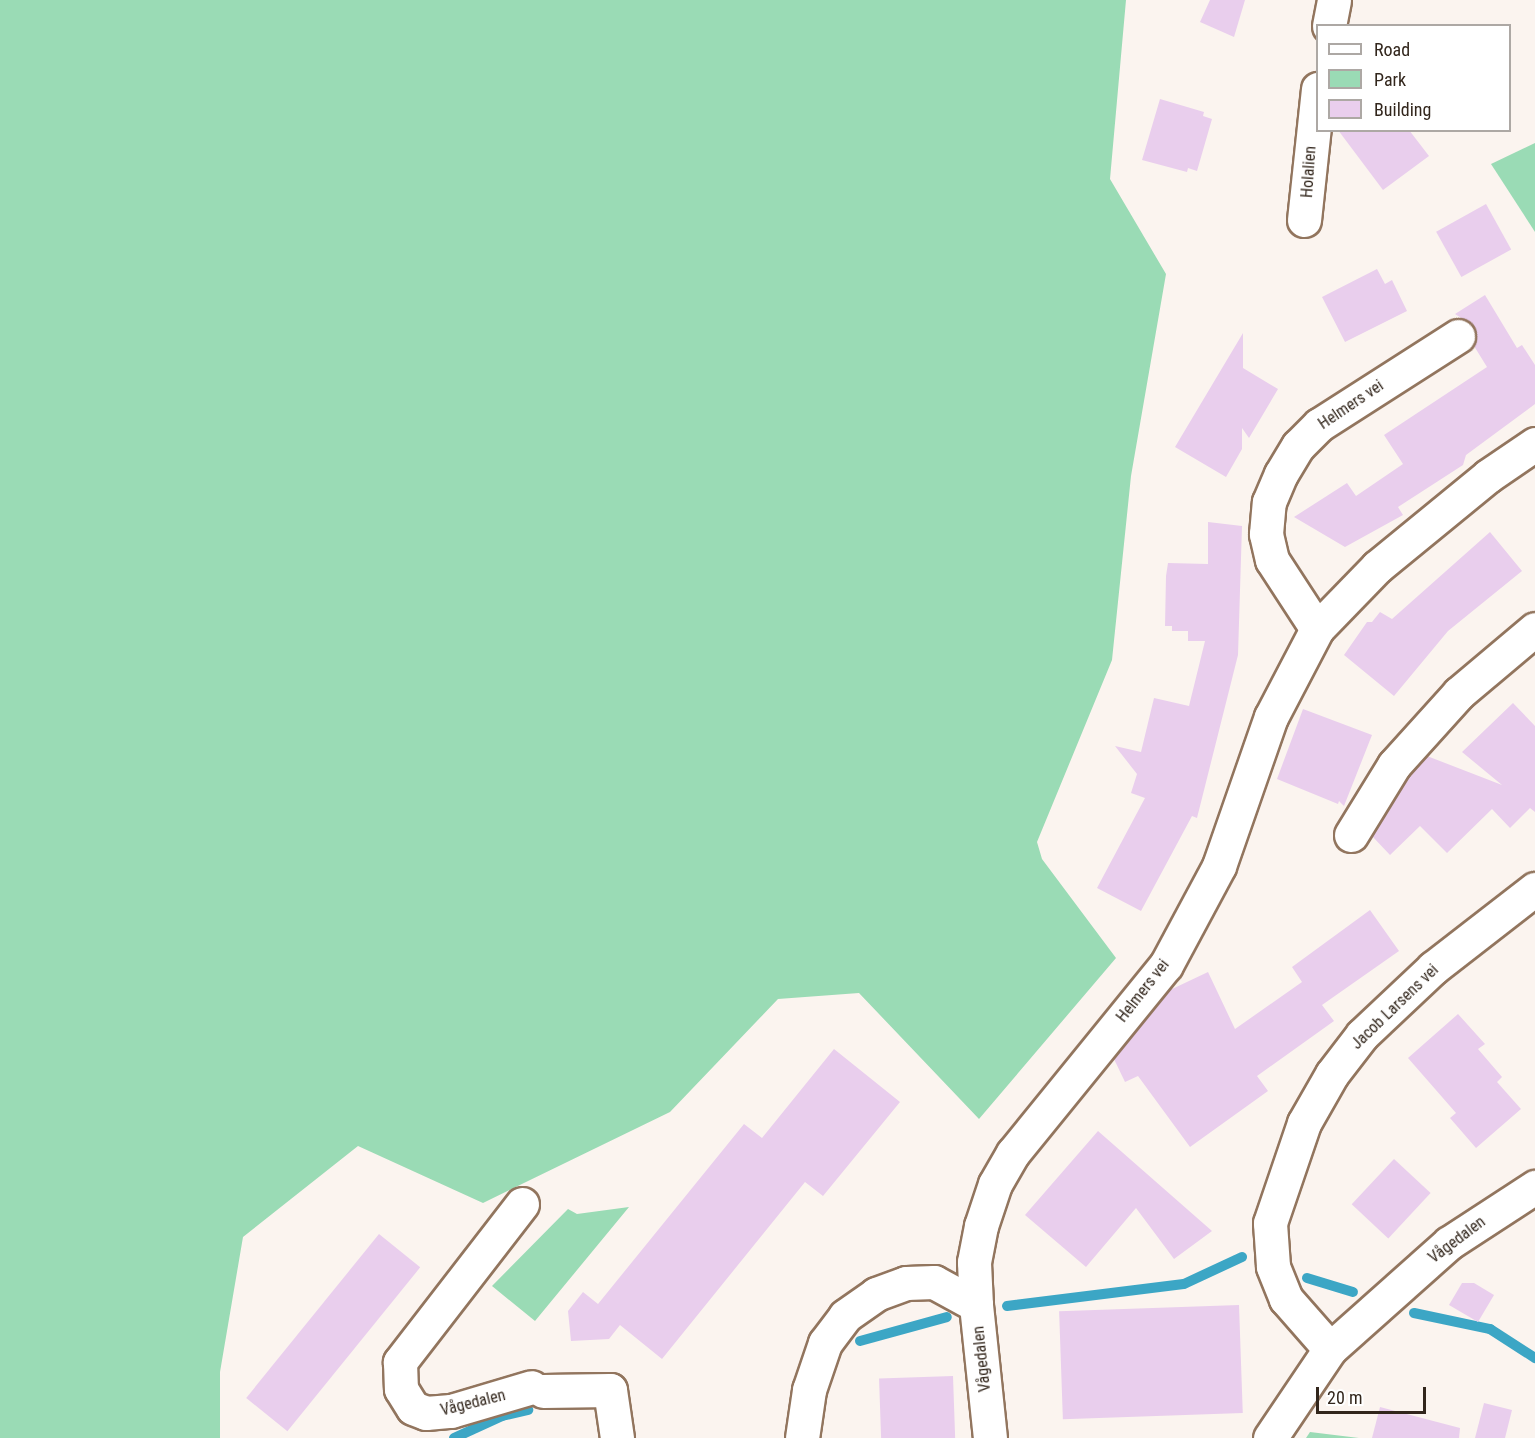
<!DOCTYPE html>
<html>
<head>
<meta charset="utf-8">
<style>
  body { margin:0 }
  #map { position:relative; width:1535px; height:1438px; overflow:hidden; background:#fbf4ef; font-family:"Roboto Condensed",sans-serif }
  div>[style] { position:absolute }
  .green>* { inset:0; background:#9adbb5 }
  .stream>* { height:10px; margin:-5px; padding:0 5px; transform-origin:5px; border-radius:5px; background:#3ca6c5 }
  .building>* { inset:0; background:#e9ceed; transform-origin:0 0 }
  .roads { filter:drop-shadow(2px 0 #92755e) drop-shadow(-2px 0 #92755e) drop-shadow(0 2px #92755e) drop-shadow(0 -2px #92755e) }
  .minor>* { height:33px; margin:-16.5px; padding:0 16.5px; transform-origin:16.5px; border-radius:16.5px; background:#fff }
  span { translate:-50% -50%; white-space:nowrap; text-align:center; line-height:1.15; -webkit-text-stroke:5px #fff; paint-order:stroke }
  .street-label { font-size:16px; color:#32261c }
  .legend { position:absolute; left:1316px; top:24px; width:195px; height:108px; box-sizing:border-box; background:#fff; border:2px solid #ada8a4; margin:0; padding:8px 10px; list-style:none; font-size:18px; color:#32261c }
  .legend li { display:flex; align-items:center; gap:12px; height:30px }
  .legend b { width:30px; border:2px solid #ada8a4 }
  .scale { position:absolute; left:1316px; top:1387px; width:110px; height:27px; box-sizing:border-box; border:3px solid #32261c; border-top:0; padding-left:8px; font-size:18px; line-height:21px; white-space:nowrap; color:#32261c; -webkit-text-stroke:4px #fff; paint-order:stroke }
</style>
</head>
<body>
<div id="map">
  <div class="green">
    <i style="clip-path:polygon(0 0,1126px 0,1110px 179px,1166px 274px,1131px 476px,1112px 660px,1037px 842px,1042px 859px,1116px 958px,979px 1119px,859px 993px,778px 999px,670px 1112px,483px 1203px,358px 1146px,243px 1237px,220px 1372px,220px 1438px,0 1438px)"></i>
    <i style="clip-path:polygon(1535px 143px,1535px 232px,1491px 164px)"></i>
    <i style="clip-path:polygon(629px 1207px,535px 1321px,492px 1286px,568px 1209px,577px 1214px)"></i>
    <i style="clip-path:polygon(1310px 1432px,1359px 1438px,1306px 1438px)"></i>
  </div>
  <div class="stream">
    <i style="left:1307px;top:1278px;width:48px;rotate:16.9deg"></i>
    <i style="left:1007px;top:1306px;width:178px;rotate:-7.1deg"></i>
    <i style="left:1184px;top:1284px;width:64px;rotate:-25deg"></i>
    <i style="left:1414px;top:1313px;width:78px;rotate:11.9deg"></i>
    <i style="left:1490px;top:1329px;width:54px;rotate:32.8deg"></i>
    <i style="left:860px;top:1341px;width:90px;rotate:-15.4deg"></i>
    <i style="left:454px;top:1438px;width:53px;rotate:-24.6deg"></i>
    <i style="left:502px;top:1416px;width:27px;rotate:-13deg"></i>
  </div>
  <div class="building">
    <i style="clip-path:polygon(1210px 0,1245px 0,1234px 37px,1200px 22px)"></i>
    <i style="clip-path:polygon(1160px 99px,1204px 112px,1203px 116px,1212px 119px,1197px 171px,1188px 168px,1187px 172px,1142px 160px)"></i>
    <i style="clip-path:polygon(1338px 130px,1409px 130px,1429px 156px,1383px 190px)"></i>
    <i style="left:1486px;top:204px;width:52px;height:57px;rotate:61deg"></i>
    <i style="clip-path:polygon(1377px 269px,1385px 284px,1392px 280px,1407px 311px,1345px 342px,1322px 297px)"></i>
    <i style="clip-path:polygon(1485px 295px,1517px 348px,1522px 345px,1535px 365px,1535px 404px,1466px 455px,1463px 465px,1398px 507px,1403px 515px,1345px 547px,1294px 517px,1347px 483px,1356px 496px,1403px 464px,1384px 435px,1487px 367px,1474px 346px,1474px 326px,1455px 314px)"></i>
    <i style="clip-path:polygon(1243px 333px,1243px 368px,1278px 389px,1249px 438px,1242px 428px,1242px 449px,1226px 477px,1175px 447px)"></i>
    <i style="clip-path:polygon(1208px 522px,1242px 526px,1238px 655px,1197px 818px,1192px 816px,1141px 911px,1097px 888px,1145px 798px,1131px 793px,1137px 774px,1115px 746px,1141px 752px,1154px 698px,1189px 706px,1205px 641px,1188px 641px,1188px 631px,1172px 631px,1172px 626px,1165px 626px,1166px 576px,1168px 563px,1208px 564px)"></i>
    <i style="clip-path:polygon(1490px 532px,1522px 571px,1448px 631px,1394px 696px,1344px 655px,1367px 622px,1372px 622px,1380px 612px,1392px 619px)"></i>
    <i style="clip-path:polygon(1513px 703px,1535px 726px,1535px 812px,1530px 808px,1510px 828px,1492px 809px,1447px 853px,1420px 826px,1390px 855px,1372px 836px,1409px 776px,1427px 756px,1502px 785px,1462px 752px)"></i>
    <i style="clip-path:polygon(1303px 709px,1372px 735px,1344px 806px,1339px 801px,1338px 804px,1277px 779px)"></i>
    <i style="clip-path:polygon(1370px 910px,1399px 951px,1322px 1005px,1334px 1021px,1257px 1076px,1268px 1091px,1190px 1147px,1138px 1076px,1125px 1082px,1114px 1059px,1170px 990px,1208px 972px,1235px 1029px,1302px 982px,1292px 967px)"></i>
    <i style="clip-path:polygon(1458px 1014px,1485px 1044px,1478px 1049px,1502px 1077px,1497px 1082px,1521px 1109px,1476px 1148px,1450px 1118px,1456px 1113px,1408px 1058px)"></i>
    <i style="clip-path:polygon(834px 1049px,900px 1102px,823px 1196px,805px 1182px,662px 1359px,620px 1325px,609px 1339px,571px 1341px,568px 1311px,583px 1292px,598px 1304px,744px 1124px,762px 1138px)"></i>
    <i style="clip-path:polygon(1098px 1131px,1212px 1231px,1174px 1259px,1136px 1208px,1086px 1267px,1025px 1215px)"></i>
    <i style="left:1394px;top:1159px;width:50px;height:62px;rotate:43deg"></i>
    <i style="left:379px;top:1234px;width:53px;height:211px;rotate:39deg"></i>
    <i style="clip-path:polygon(1462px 1283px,1474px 1283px,1494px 1295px,1478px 1322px,1449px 1305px)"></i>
    <i style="left:1239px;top:1305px;width:108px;height:180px;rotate:88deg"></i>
    <i style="left:953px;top:1376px;width:62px;height:74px;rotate:88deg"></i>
    <i style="clip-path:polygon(1484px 1403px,1512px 1410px,1505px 1438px,1475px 1438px)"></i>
    <i style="clip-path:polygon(1380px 1407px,1460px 1428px,1459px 1438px,1372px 1438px)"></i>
  </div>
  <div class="roads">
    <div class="minor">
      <i style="left:1329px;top:26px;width:26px;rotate:-79deg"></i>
      <i style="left:1304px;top:220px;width:132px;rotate:-83.9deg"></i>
      <i style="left:1317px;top:629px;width:82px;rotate:-123.1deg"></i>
      <i style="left:1272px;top:560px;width:27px;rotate:-103deg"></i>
      <i style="left:1266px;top:534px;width:32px;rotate:-85deg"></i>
      <i style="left:1269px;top:502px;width:30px;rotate:-67deg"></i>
      <i style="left:1281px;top:474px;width:33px;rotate:-59deg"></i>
      <i style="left:1298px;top:446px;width:30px;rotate:-45deg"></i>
      <i style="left:1319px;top:425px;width:165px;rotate:-32.6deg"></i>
      <i style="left:1351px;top:835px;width:82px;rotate:-58.4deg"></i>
      <i style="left:1394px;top:765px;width:97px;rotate:-47.9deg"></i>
      <i style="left:1459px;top:693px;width:99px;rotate:-40.1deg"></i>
      <i style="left:522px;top:1204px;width:200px;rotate:127.7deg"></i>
      <i style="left:400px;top:1362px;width:27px;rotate:88deg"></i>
      <i style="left:401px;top:1389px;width:22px;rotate:58deg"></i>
      <i style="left:413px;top:1408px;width:14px;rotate:21deg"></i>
      <i style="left:426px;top:1413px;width:25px;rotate:-5deg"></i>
      <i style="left:451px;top:1411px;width:84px;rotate:-16.5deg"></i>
      <i style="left:976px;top:1305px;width:43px;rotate:-92.7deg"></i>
      <i style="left:974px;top:1262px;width:37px;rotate:-79deg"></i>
      <i style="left:981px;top:1226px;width:44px;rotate:-71.6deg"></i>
      <i style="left:995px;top:1184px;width:36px;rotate:-60deg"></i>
      <i style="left:1013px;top:1153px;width:242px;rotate:-50.9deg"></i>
      <i style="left:1166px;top:965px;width:112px;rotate:-61.8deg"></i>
      <i style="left:1219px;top:866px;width:158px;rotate:-70.8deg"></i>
      <i style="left:1271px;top:717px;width:99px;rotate:-62.4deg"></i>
      <i style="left:1317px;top:629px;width:86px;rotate:-45.9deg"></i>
      <i style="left:1377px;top:567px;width:144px;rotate:-39.3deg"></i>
      <i style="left:1488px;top:476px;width:57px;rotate:-34.2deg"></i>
      <i style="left:1330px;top:1349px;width:67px;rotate:-131.3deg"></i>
      <i style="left:1286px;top:1299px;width:35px;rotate:-112deg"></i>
      <i style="left:1273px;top:1266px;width:43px;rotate:-94deg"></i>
      <i style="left:1270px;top:1223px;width:106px;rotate:-71.2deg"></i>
      <i style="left:1304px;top:1123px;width:56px;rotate:-60.3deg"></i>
      <i style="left:1332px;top:1074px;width:49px;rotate:-52.4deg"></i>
      <i style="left:1362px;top:1035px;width:98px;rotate:-43.3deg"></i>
      <i style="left:1433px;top:968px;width:129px;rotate:-37.8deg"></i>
      <i style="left:543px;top:1391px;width:67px;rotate:-0.9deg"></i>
      <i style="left:610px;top:1390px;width:49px;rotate:81.7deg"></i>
      <i style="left:802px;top:1438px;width:49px;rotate:-81.7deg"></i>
      <i style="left:809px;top:1390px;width:50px;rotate:-71.2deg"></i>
      <i style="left:825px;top:1343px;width:34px;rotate:-53deg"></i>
      <i style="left:845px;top:1316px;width:38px;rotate:-35deg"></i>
      <i style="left:876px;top:1294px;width:32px;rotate:-20deg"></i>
      <i style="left:906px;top:1283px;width:28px;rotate:-2deg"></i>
      <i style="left:934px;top:1282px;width:48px;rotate:28.7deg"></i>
      <i style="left:976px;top:1305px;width:134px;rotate:84deg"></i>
      <i style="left:1270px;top:1438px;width:107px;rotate:-56deg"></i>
      <i style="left:1330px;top:1349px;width:159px;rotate:-41.7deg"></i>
      <i style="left:1449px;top:1243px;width:103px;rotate:-33.1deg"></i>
    </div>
  </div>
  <div class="street-label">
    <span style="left:1309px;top:172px;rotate:-86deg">Holalien</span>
    <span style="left:1351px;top:405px;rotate:-34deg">Helmers vei</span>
    <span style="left:1143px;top:991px;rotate:-52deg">Helmers vei</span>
    <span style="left:1395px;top:1007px;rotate:-44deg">Jacob Larsens vei</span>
    <span style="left:1457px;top:1240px;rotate:-37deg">Vågedalen</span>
    <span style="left:982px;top:1359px;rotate:-96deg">Vågedalen</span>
    <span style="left:473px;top:1403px;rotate:-14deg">Vågedalen</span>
  </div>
  <ul class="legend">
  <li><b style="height:8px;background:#fff"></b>Road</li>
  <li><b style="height:16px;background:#9adbb5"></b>Park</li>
  <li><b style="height:16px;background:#e9ceed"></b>Building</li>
  </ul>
  <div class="scale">20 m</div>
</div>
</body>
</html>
